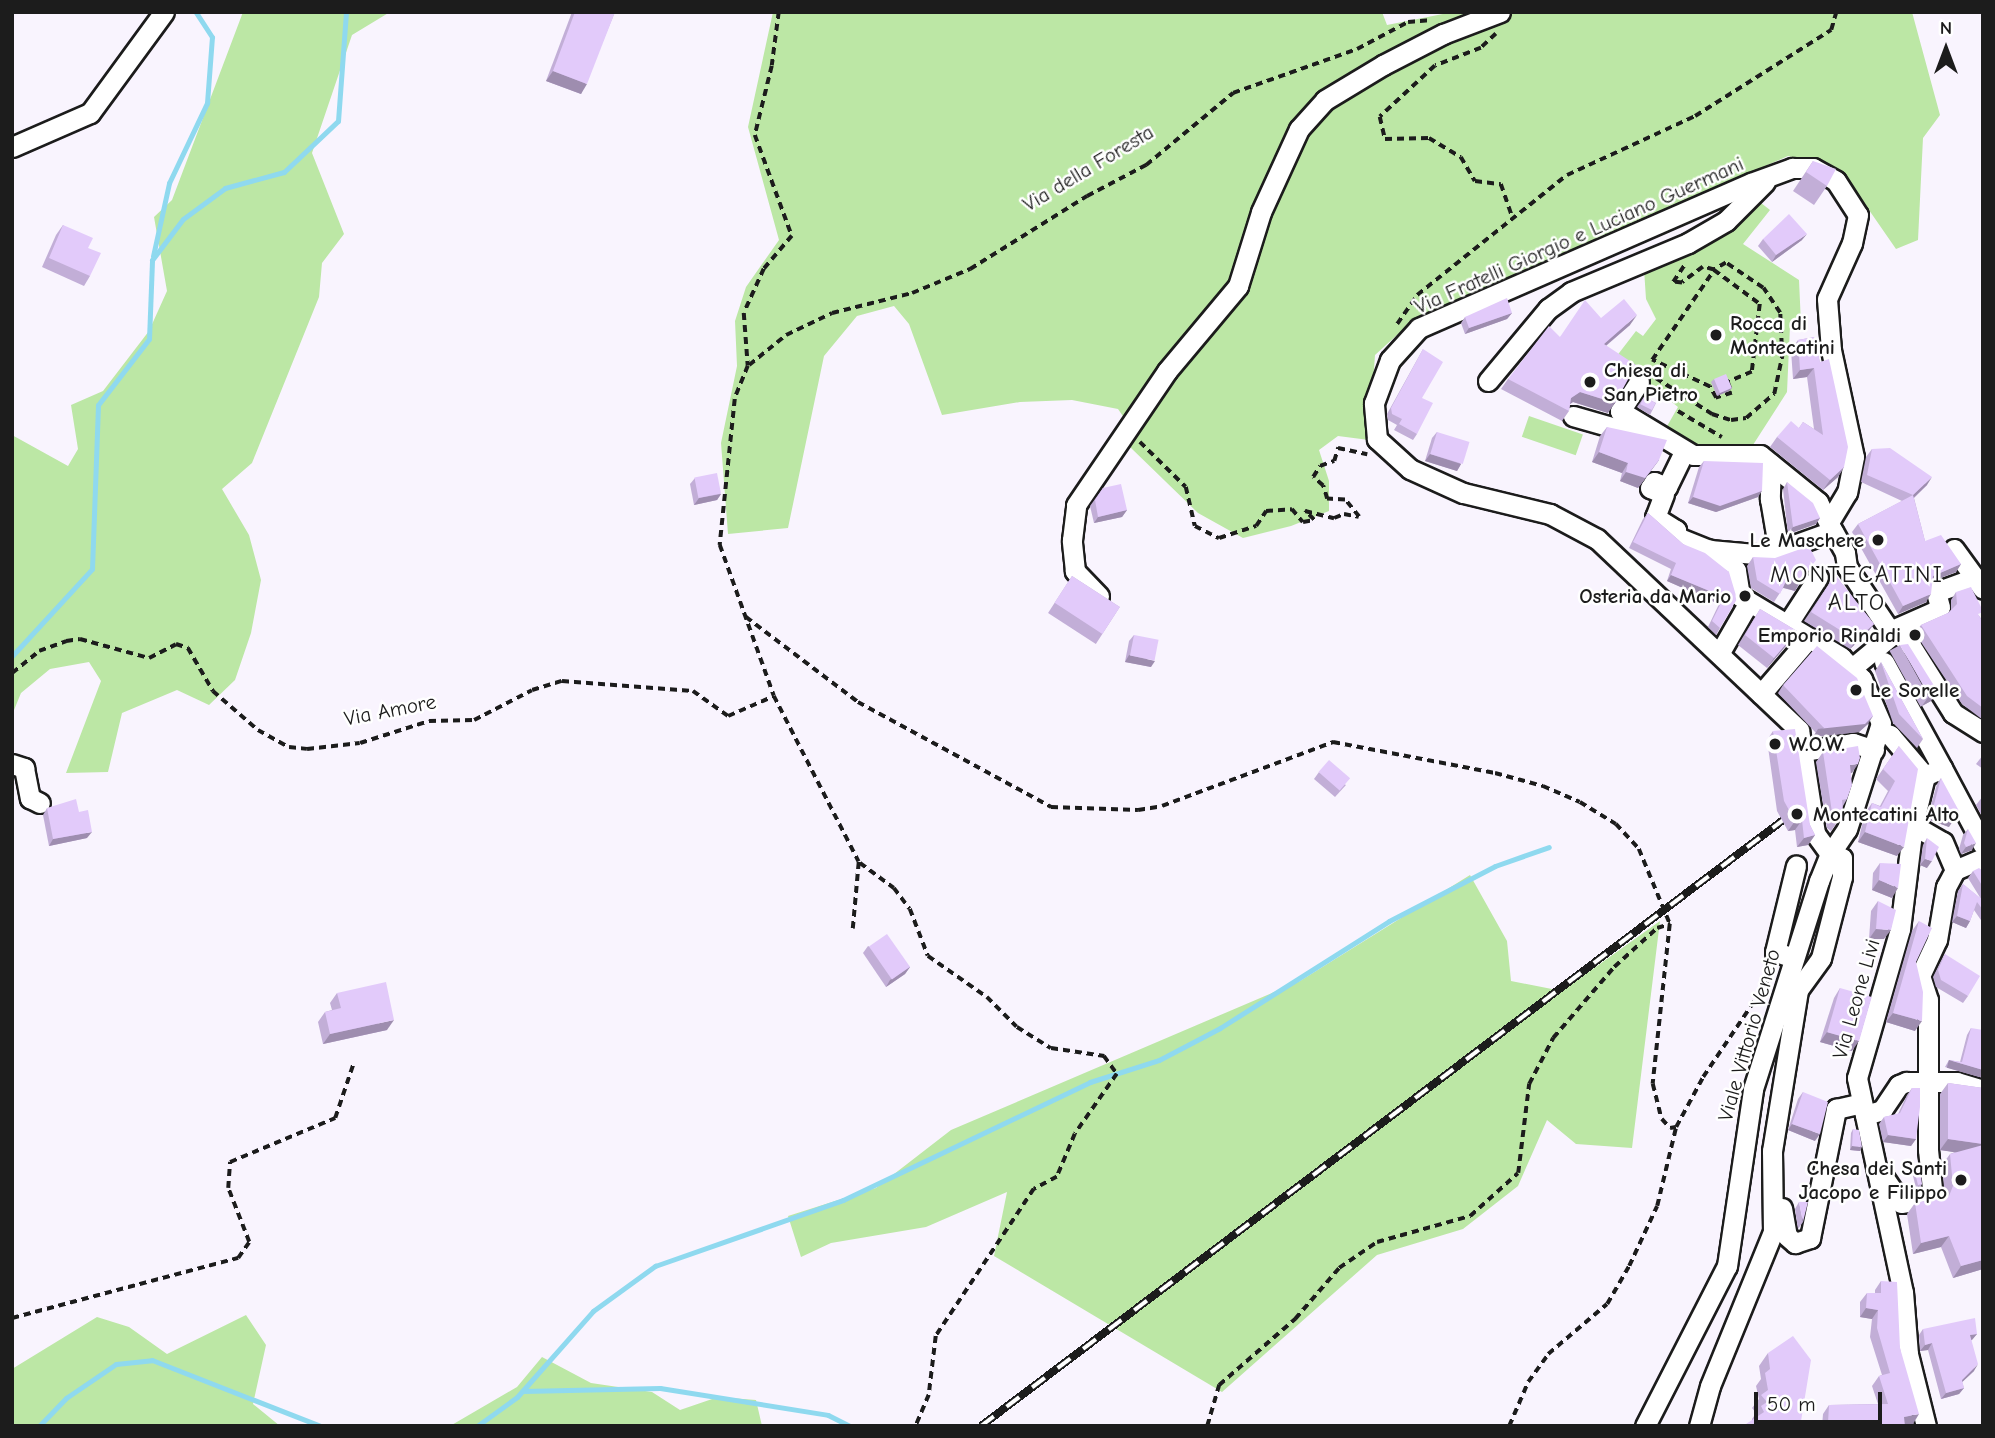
<!DOCTYPE html>
<html>
<head>
<meta charset="utf-8">
<style>
  body { margin:0 }
  #map { position:relative; width:1995px; height:1438px; overflow:hidden; background:#f9f4fe; font-family:"Comic Neue",sans-serif }
  div>[style] { position:absolute }
  .green>* { inset:0; background:#bce7a5; transform-origin:0 0 }
  .stream>* { height:5px; margin:-2.5px; padding:0 2.5px; transform-origin:2.5px; border-radius:2.5px; background:#8fd9ef }
  .path>* { height:3.5px; margin-top:-1.75px; transform-origin:0; background:repeating-linear-gradient(90deg,#1c1c1c 0 7px,transparent 0 12px) }
  .roads { filter:drop-shadow(2px 0 #1c1c1c) drop-shadow(-2px 0 #1c1c1c) drop-shadow(0 2px #1c1c1c) drop-shadow(0 -2px #1c1c1c) }
  .minor>* { height:19px; margin:-9.5px; padding:0 9.5px; transform-origin:9.5px; border-radius:9.5px; background:#fff }
  .rail>* { height:8px; margin-top:-4px; transform-origin:0; background:repeating-linear-gradient(90deg,#fff 0 16px,#1c1c1c 0 32px); box-sizing:border-box; border-block:2px solid #1c1c1c }
  .wall>* { inset:0; background:#c2aed7; transform-origin:0 0 }
  .shaded-wall>* { inset:0; background:#9e8daf; transform-origin:0 0 }
  .building>* { inset:0; background:#e2cafa; transform-origin:0 0 }
  .dots>* { width:19px; height:19px; translate:-50% -50%; box-sizing:border-box; border:4px solid #fff; border-radius:50% }
  span { translate:-50% -50%; white-space:nowrap; text-align:center; line-height:1.15; -webkit-text-stroke:5px #fff; paint-order:stroke }
  .street-label { font-size:21px; color:#1c1c1c }
  .poi-label { font-size:21px; color:#1c1c1c; font-weight:700 }
  .left { translate:0 -50%; text-align:left }
  .right { translate:-100% -50%; text-align:right }
  .quarter-label { font-size:24px; color:#1c1c1c; letter-spacing:2px }
  .frame { position:absolute; inset:0; border:14px solid #1c1c1c; pointer-events:none }
  .north { position:absolute; left:1911px; top:14px; width:70px; height:70px; -webkit-text-stroke:5px #fff; paint-order:stroke; rotate:0deg; font-size:19px; font-weight:700; line-height:28px; text-align:center; color:#1c1c1c }
  .north::after { content:''; display:block; margin:auto; width:24px; height:32px; background:#1c1c1c; clip-path:polygon(50% 0,100% 100%,50% 72%,0 100%) }
  .scale { position:absolute; left:1754px; top:1392px; width:128px; height:32px; box-sizing:border-box; border:4px solid #1c1c1c; border-top:0; padding-left:9px; font-size:21px; line-height:24px; white-space:nowrap; color:#1c1c1c; -webkit-text-stroke:5px #fff; paint-order:stroke }
</style>
</head>
<body>
<div id="map">
  <div class="green">
    <i style="clip-path:polygon(243px 12px,390px 12px,352px 35px,312px 153px,344px 234px,322px 263px,319px 297px,252px 463px,222px 489px,249px 535px,261px 580px,251px 633px,235px 680px,209px 705px,177px 690px,122px 713px,108px 772px,66px 773px,101px 681px,89px 662px,50px 669px,21px 693px,12px 715px,12px 435px,68px 466px,78px 449px,71px 405px,103px 391px,149px 331px,167px 291px,154px 217px,172px 200px)"></i>
    <i style="clip-path:polygon(773px 12px,1382px 12px,1387px 25px,1453px 12px,1912px 12px,1940px 115px,1923px 138px,1918px 240px,1896px 249px,1842px 171px,1788px 156px,1409px 324px,1375px 355px,1369px 440px,1338px 436px,1319px 450px,1329px 481px,1329px 511px,1291px 526px,1243px 538px,1198px 513px,1130px 447px,1127px 422px,1118px 409px,1072px 400px,1020px 402px,942px 415px,909px 324px,894px 306px,857px 316px,824px 356px,788px 528px,728px 534px,721px 443px,737px 366px,735px 321px,746px 287px,779px 240px,748px 127px)"></i>
    <i style="clip-path:polygon(1747px 192px,1770px 210px,1743px 244px,1799px 280px,1801px 324px,1790px 326px,1787px 392px,1751px 448px,1696px 445px,1666px 428px,1678px 407px,1616px 357px,1636px 331px,1643px 336px,1656px 319px,1646px 299px,1644px 269px)"></i>
    <i style="left:1529px;top:416px;width:57px;height:22px;rotate:19deg"></i>
    <i style="clip-path:polygon(1470px 875px,1507px 941px,1511px 981px,1562px 991px,1660px 921px,1632px 1148px,1576px 1144px,1547px 1120px,1518px 1186px,1463px 1229px,1377px 1255px,1222px 1392px,994px 1256px,1007px 1192px,926px 1227px,831px 1243px,801px 1257px,788px 1216px,876px 1188px,951px 1130px,1300px 981px)"></i>
    <i style="clip-path:polygon(246px 1315px,266px 1345px,253px 1404px,280px 1426px,12px 1426px,12px 1369px,97px 1317px,129px 1327px,167px 1354px)"></i>
    <i style="clip-path:polygon(542px 1357px,591px 1383px,652px 1392px,680px 1410px,718px 1397px,756px 1400px,762px 1426px,450px 1426px,517px 1387px)"></i>
  </div>
  <div class="stream">
    <i style="left:153px;top:256px;width:75px;rotate:-77.6deg"></i>
    <i style="left:169px;top:183px;width:89px;rotate:-64.6deg"></i>
    <i style="left:207px;top:103px;width:66px;rotate:-85.7deg"></i>
    <i style="left:212px;top:37px;width:30px;rotate:-123deg"></i>
    <i style="left:12px;top:656px;width:118px;rotate:-47.4deg"></i>
    <i style="left:92px;top:569px;width:164px;rotate:-87.9deg"></i>
    <i style="left:98px;top:405px;width:83px;rotate:-52.3deg"></i>
    <i style="left:149px;top:339px;width:79px;rotate:-87.8deg"></i>
    <i style="left:152px;top:260px;width:51px;rotate:-52.9deg"></i>
    <i style="left:183px;top:219px;width:52px;rotate:-36.4deg"></i>
    <i style="left:225px;top:188px;width:61px;rotate:-15.2deg"></i>
    <i style="left:284px;top:172px;width:74px;rotate:-43.4deg"></i>
    <i style="left:338px;top:121px;width:109px;rotate:-85.8deg"></i>
    <i style="left:523px;top:1391px;width:137px;rotate:-1.3deg"></i>
    <i style="left:660px;top:1388px;width:170px;rotate:9.1deg"></i>
    <i style="left:828px;top:1415px;width:25px;rotate:27deg"></i>
    <i style="left:39px;top:1426px;width:39px;rotate:-46deg"></i>
    <i style="left:66px;top:1398px;width:60px;rotate:-34.2deg"></i>
    <i style="left:116px;top:1364px;width:36px;rotate:-6deg"></i>
    <i style="left:152px;top:1360px;width:180px;rotate:21.4deg"></i>
    <i style="left:477px;top:1426px;width:49px;rotate:-35.9deg"></i>
    <i style="left:517px;top:1397px;width:115px;rotate:-48.5deg"></i>
    <i style="left:593px;top:1311px;width:77px;rotate:-36deg"></i>
    <i style="left:655px;top:1266px;width:199px;rotate:-19.3deg"></i>
    <i style="left:843px;top:1200px;width:274px;rotate:-25.5deg"></i>
    <i style="left:1090px;top:1082px;width:72px;rotate:-17.7deg"></i>
    <i style="left:1159px;top:1060px;width:69px;rotate:-27.7deg"></i>
    <i style="left:1220px;top:1028px;width:200px;rotate:-32.3deg"></i>
    <i style="left:1389px;top:921px;width:119px;rotate:-27.4deg"></i>
    <i style="left:1495px;top:866px;width:57px;rotate:-19.4deg"></i>
  </div>
  <div class="path">
    <i style="left:779px;top:12px;width:54px;rotate:97.4deg"></i>
    <i style="left:772px;top:66px;width:71px;rotate:103.8deg"></i>
    <i style="left:755px;top:135px;width:108px;rotate:69.9deg"></i>
    <i style="left:792px;top:236px;width:43px;rotate:130.3deg"></i>
    <i style="left:764px;top:269px;width:48px;rotate:114.4deg"></i>
    <i style="left:744px;top:313px;width:53px;rotate:85.7deg"></i>
    <i style="left:748px;top:366px;width:35px;rotate:112deg"></i>
    <i style="left:735px;top:399px;width:147px;rotate:95.9deg"></i>
    <i style="left:720px;top:545px;width:160px;rotate:70.3deg"></i>
    <i style="left:774px;top:696px;width:186px;rotate:62.9deg"></i>
    <i style="left:859px;top:862px;width:67px;rotate:95.1deg"></i>
    <i style="left:1496px;top:34px;width:21px;rotate:137deg"></i>
    <i style="left:1481px;top:48px;width:49px;rotate:158.6deg"></i>
    <i style="left:1435px;top:66px;width:75px;rotate:137.2deg"></i>
    <i style="left:1380px;top:117px;width:23px;rotate:77deg"></i>
    <i style="left:1385px;top:139px;width:44px;rotate:-1.3deg"></i>
    <i style="left:1429px;top:138px;width:37px;rotate:31deg"></i>
    <i style="left:1461px;top:157px;width:28px;rotate:60deg"></i>
    <i style="left:1475px;top:181px;width:26px;rotate:7deg"></i>
    <i style="left:1501px;top:184px;width:36px;rotate:71deg"></i>
    <i style="left:1714px;top:270px;width:57px;rotate:36.5deg"></i>
    <i style="left:1760px;top:304px;width:68px;rotate:96.7deg"></i>
    <i style="left:1752px;top:372px;width:26px;rotate:157deg"></i>
    <i style="left:1728px;top:382px;width:12px;rotate:70deg"></i>
    <i style="left:1732px;top:393px;width:17px;rotate:163deg"></i>
    <i style="left:1716px;top:398px;width:13px;rotate:-119deg"></i>
    <i style="left:1710px;top:387px;width:64px;rotate:-155deg"></i>
    <i style="left:1652px;top:360px;width:109px;rotate:-55.4deg"></i>
    <i style="left:1397px;top:324px;width:35px;rotate:-55deg"></i>
    <i style="left:1417px;top:295px;width:192px;rotate:-38.7deg"></i>
    <i style="left:1567px;top:175px;width:141px;rotate:-24.7deg"></i>
    <i style="left:1695px;top:116px;width:161px;rotate:-32.3deg"></i>
    <i style="left:1831px;top:30px;width:19px;rotate:-74deg"></i>
    <i style="left:749px;top:365px;width:48px;rotate:-39deg"></i>
    <i style="left:786px;top:335px;width:51px;rotate:-25.6deg"></i>
    <i style="left:832px;top:313px;width:82px;rotate:-14deg"></i>
    <i style="left:912px;top:293px;width:63px;rotate:-22.5deg"></i>
    <i style="left:970px;top:269px;width:138px;rotate:-32deg"></i>
    <i style="left:1087px;top:196px;width:67px;rotate:-27.7deg"></i>
    <i style="left:1146px;top:165px;width:113px;rotate:-39.6deg"></i>
    <i style="left:1233px;top:93px;width:132px;rotate:-19.5deg"></i>
    <i style="left:1357px;top:49px;width:58px;rotate:-27.9deg"></i>
    <i style="left:1408px;top:22px;width:21px;rotate:-5deg"></i>
    <i style="left:1656px;top:378px;width:67px;rotate:32.7deg"></i>
    <i style="left:1712px;top:414px;width:20px;rotate:18deg"></i>
    <i style="left:1731px;top:420px;width:15px;rotate:-8deg"></i>
    <i style="left:1746px;top:418px;width:37px;rotate:-41deg"></i>
    <i style="left:1774px;top:394px;width:38px;rotate:-78deg"></i>
    <i style="left:1782px;top:357px;width:44px;rotate:-92.6deg"></i>
    <i style="left:1780px;top:313px;width:30px;rotate:-124deg"></i>
    <i style="left:1763px;top:288px;width:45px;rotate:-146deg"></i>
    <i style="left:1726px;top:263px;width:14px;rotate:150deg"></i>
    <i style="left:1714px;top:270px;width:11px;rotate:-165deg"></i>
    <i style="left:1703px;top:267px;width:26px;rotate:143deg"></i>
    <i style="left:1682px;top:283px;width:9px;rotate:-174deg"></i>
    <i style="left:1673px;top:282px;width:23px;rotate:-56deg"></i>
    <i style="left:1678px;top:411px;width:51px;rotate:30.6deg"></i>
    <i style="left:1140px;top:442px;width:64px;rotate:44.4deg"></i>
    <i style="left:1186px;top:487px;width:40px;rotate:77deg"></i>
    <i style="left:1195px;top:526px;width:27px;rotate:27deg"></i>
    <i style="left:1219px;top:538px;width:39px;rotate:-18deg"></i>
    <i style="left:1256px;top:526px;width:18px;rotate:-56deg"></i>
    <i style="left:1266px;top:511px;width:26px;rotate:-4deg"></i>
    <i style="left:1292px;top:509px;width:17px;rotate:50deg"></i>
    <i style="left:1303px;top:522px;width:11px;rotate:-10deg"></i>
    <i style="left:1314px;top:520px;width:13px;rotate:-135deg"></i>
    <i style="left:1305px;top:511px;width:30px;rotate:14deg"></i>
    <i style="left:1334px;top:518px;width:11px;rotate:-22deg"></i>
    <i style="left:1344px;top:514px;width:15px;rotate:11deg"></i>
    <i style="left:1359px;top:517px;width:22px;rotate:-129deg"></i>
    <i style="left:1345px;top:500px;width:18px;rotate:-177deg"></i>
    <i style="left:1327px;top:499px;width:14px;rotate:-107deg"></i>
    <i style="left:1323px;top:486px;width:13px;rotate:-138deg"></i>
    <i style="left:1313px;top:477px;width:13px;rotate:-58deg"></i>
    <i style="left:1320px;top:466px;width:15px;rotate:-20deg"></i>
    <i style="left:1334px;top:461px;width:14px;rotate:-73deg"></i>
    <i style="left:1338px;top:448px;width:30px;rotate:12deg"></i>
    <i style="left:746px;top:617px;width:141px;rotate:37.2deg"></i>
    <i style="left:858px;top:702px;width:220px;rotate:28.5deg"></i>
    <i style="left:1051px;top:807px;width:87px;rotate:2deg"></i>
    <i style="left:1138px;top:810px;width:24px;rotate:-9deg"></i>
    <i style="left:1162px;top:806px;width:183px;rotate:-20.5deg"></i>
    <i style="left:1333px;top:742px;width:165px;rotate:10.8deg"></i>
    <i style="left:1495px;top:773px;width:50px;rotate:15.2deg"></i>
    <i style="left:1543px;top:786px;width:40px;rotate:23.4deg"></i>
    <i style="left:1580px;top:802px;width:42px;rotate:31.4deg"></i>
    <i style="left:1616px;top:824px;width:34px;rotate:47deg"></i>
    <i style="left:1639px;top:849px;width:81px;rotate:67.5deg"></i>
    <i style="left:1670px;top:924px;width:161px;rotate:96.1deg"></i>
    <i style="left:1653px;top:1084px;width:36px;rotate:76deg"></i>
    <i style="left:1662px;top:1119px;width:12px;rotate:48deg"></i>
    <i style="left:1670px;top:1128px;width:6px;rotate:-9deg"></i>
    <i style="left:12px;top:673px;width:35px;rotate:-39deg"></i>
    <i style="left:39px;top:651px;width:29px;rotate:-20deg"></i>
    <i style="left:66px;top:641px;width:14px;rotate:-8deg"></i>
    <i style="left:80px;top:639px;width:72px;rotate:15.4deg"></i>
    <i style="left:149px;top:658px;width:30px;rotate:-27deg"></i>
    <i style="left:176px;top:644px;width:13px;rotate:18deg"></i>
    <i style="left:188px;top:648px;width:50px;rotate:59.8deg"></i>
    <i style="left:213px;top:691px;width:60px;rotate:40.9deg"></i>
    <i style="left:258px;top:730px;width:35px;rotate:29deg"></i>
    <i style="left:289px;top:747px;width:18px;rotate:6deg"></i>
    <i style="left:307px;top:749px;width:53px;rotate:-6.5deg"></i>
    <i style="left:360px;top:743px;width:72px;rotate:-17.7deg"></i>
    <i style="left:429px;top:721px;width:45px;rotate:-1.3deg"></i>
    <i style="left:474px;top:720px;width:65px;rotate:-27.3deg"></i>
    <i style="left:532px;top:690px;width:31px;rotate:-17deg"></i>
    <i style="left:562px;top:681px;width:131px;rotate:4.4deg"></i>
    <i style="left:693px;top:691px;width:43px;rotate:35.5deg"></i>
    <i style="left:728px;top:716px;width:50px;rotate:-23.5deg"></i>
    <i style="left:860px;top:863px;width:42px;rotate:36.3deg"></i>
    <i style="left:894px;top:888px;width:26px;rotate:53deg"></i>
    <i style="left:910px;top:909px;width:50px;rotate:69deg"></i>
    <i style="left:928px;top:956px;width:72px;rotate:34.8deg"></i>
    <i style="left:987px;top:997px;width:42px;rotate:45deg"></i>
    <i style="left:1017px;top:1027px;width:40px;rotate:32deg"></i>
    <i style="left:1051px;top:1048px;width:54px;rotate:8.6deg"></i>
    <i style="left:1104px;top:1056px;width:22px;rotate:54deg"></i>
    <i style="left:1117px;top:1074px;width:73px;rotate:125deg"></i>
    <i style="left:1075px;top:1134px;width:47px;rotate:112.7deg"></i>
    <i style="left:1057px;top:1177px;width:26px;rotate:152deg"></i>
    <i style="left:1034px;top:1189px;width:177px;rotate:123.7deg"></i>
    <i style="left:936px;top:1336px;width:59px;rotate:96.8deg"></i>
    <i style="left:929px;top:1395px;width:34px;rotate:113deg"></i>
    <i style="left:12px;top:1318px;width:234px;rotate:-14.9deg"></i>
    <i style="left:238px;top:1258px;width:19px;rotate:-55deg"></i>
    <i style="left:249px;top:1242px;width:58px;rotate:-111.3deg"></i>
    <i style="left:228px;top:1188px;width:26px;rotate:-86deg"></i>
    <i style="left:230px;top:1162px;width:114px;rotate:-22.7deg"></i>
    <i style="left:335px;top:1118px;width:59px;rotate:-71.3deg"></i>
    <i style="left:1207px;top:1426px;width:43px;rotate:-73.7deg"></i>
    <i style="left:1219px;top:1385px;width:101px;rotate:-41deg"></i>
    <i style="left:1295px;top:1319px;width:67px;rotate:-49.2deg"></i>
    <i style="left:1339px;top:1268px;width:46px;rotate:-34.4deg"></i>
    <i style="left:1377px;top:1242px;width:97px;rotate:-15.6deg"></i>
    <i style="left:1470px;top:1216px;width:64px;rotate:-41.9deg"></i>
    <i style="left:1518px;top:1173px;width:90px;rotate:-83deg"></i>
    <i style="left:1529px;top:1084px;width:52px;rotate:-62.4deg"></i>
    <i style="left:1553px;top:1038px;width:94px;rotate:-49.3deg"></i>
    <i style="left:1614px;top:967px;width:58px;rotate:-42.2deg"></i>
    <i style="left:1657px;top:928px;width:14px;rotate:-17deg"></i>
    <i style="left:1509px;top:1426px;width:48px;rotate:-66.6deg"></i>
    <i style="left:1528px;top:1382px;width:34px;rotate:-54deg"></i>
    <i style="left:1548px;top:1354px;width:77px;rotate:-40.3deg"></i>
    <i style="left:1607px;top:1304px;width:44px;rotate:-59.9deg"></i>
    <i style="left:1629px;top:1266px;width:66px;rotate:-65deg"></i>
    <i style="left:1657px;top:1206px;width:81px;rotate:-76.5deg"></i>
    <i style="left:1676px;top:1127px;width:57px;rotate:-61.6deg"></i>
    <i style="left:1703px;top:1077px;width:115px;rotate:-56deg"></i>
  </div>
  <div class="roads">
    <div class="minor">
      <i style="left:12px;top:147px;width:85px;rotate:-23.6deg"></i>
      <i style="left:90px;top:113px;width:125px;rotate:-53.8deg"></i>
      <i style="left:1488px;top:381px;width:94px;rotate:-50.2deg"></i>
      <i style="left:1548px;top:309px;width:29px;rotate:-36deg"></i>
      <i style="left:1571px;top:292px;width:127px;rotate:-22.7deg"></i>
      <i style="left:1688px;top:243px;width:44px;rotate:-30.1deg"></i>
      <i style="left:1726px;top:221px;width:55px;rotate:-45deg"></i>
      <i style="left:1639px;top:382px;width:35px;rotate:123deg"></i>
      <i style="left:1620px;top:411px;width:85px;rotate:31.1deg"></i>
      <i style="left:1693px;top:455px;width:67px"></i>
      <i style="left:1760px;top:455px;width:75px;rotate:39deg"></i>
      <i style="left:1818px;top:502px;width:30px;rotate:63deg"></i>
      <i style="left:1573px;top:416px;width:76px;rotate:16deg"></i>
      <i style="left:1681px;top:458px;width:32px;rotate:116deg"></i>
      <i style="left:1667px;top:487px;width:14px;rotate:-159deg"></i>
      <i style="left:1654px;top:482px;width:7px;rotate:124deg"></i>
      <i style="left:1650px;top:488px;width:15px;rotate:23deg"></i>
      <i style="left:1664px;top:494px;width:25px;rotate:111deg"></i>
      <i style="left:1655px;top:517px;width:25px;rotate:32deg"></i>
      <i style="left:1676px;top:530px;width:7px;rotate:82deg"></i>
      <i style="left:1677px;top:537px;width:35px;rotate:22deg"></i>
      <i style="left:1710px;top:550px;width:56px;rotate:5.1deg"></i>
      <i style="left:1766px;top:555px;width:71px;rotate:-19.7deg"></i>
      <i style="left:1833px;top:531px;width:25px;rotate:61deg"></i>
      <i style="left:1845px;top:553px;width:14px;rotate:82deg"></i>
      <i style="left:1847px;top:567px;width:77px;rotate:56.1deg"></i>
      <i style="left:1771px;top:464px;width:35px;rotate:92deg"></i>
      <i style="left:1770px;top:499px;width:54px;rotate:80.4deg"></i>
      <i style="left:1954px;top:549px;width:49px;rotate:54.1deg"></i>
      <i style="left:1099px;top:596px;width:35px;rotate:-134deg"></i>
      <i style="left:1075px;top:571px;width:31px;rotate:-96deg"></i>
      <i style="left:1072px;top:540px;width:35px;rotate:-83deg"></i>
      <i style="left:1076px;top:505px;width:162px;rotate:-55.8deg"></i>
      <i style="left:1167px;top:371px;width:111px;rotate:-50.1deg"></i>
      <i style="left:1238px;top:286px;width:77px;rotate:-72.7deg"></i>
      <i style="left:1261px;top:212px;width:91px;rotate:-65.4deg"></i>
      <i style="left:1299px;top:129px;width:39px;rotate:-48deg"></i>
      <i style="left:1325px;top:100px;width:68px;rotate:-31.1deg"></i>
      <i style="left:1383px;top:65px;width:68px;rotate:-27.3deg"></i>
      <i style="left:1443px;top:34px;width:61px;rotate:-21.1deg"></i>
      <i style="left:1787px;top:625px;width:57px;rotate:-57.1deg"></i>
      <i style="left:1890px;top:631px;width:49px;rotate:-24deg"></i>
      <i style="left:1935px;top:611px;width:6px;rotate:-39deg"></i>
      <i style="left:1940px;top:607px;width:16px;rotate:-105deg"></i>
      <i style="left:1936px;top:592px;width:38px;rotate:-20deg"></i>
      <i style="left:1892px;top:635px;width:8px"></i>
      <i style="left:1900px;top:635px;width:16px;rotate:45deg"></i>
      <i style="left:1911px;top:646px;width:79px;rotate:57.9deg"></i>
      <i style="left:1953px;top:713px;width:36px;rotate:32deg"></i>
      <i style="left:1719px;top:654px;width:60px;rotate:-60deg"></i>
      <i style="left:1884px;top:662px;width:121px;rotate:61.3deg"></i>
      <i style="left:1942px;top:768px;width:19px;rotate:155deg"></i>
      <i style="left:1852px;top:668px;width:52px;rotate:-39.5deg"></i>
      <i style="left:1892px;top:635px;width:4px;rotate:-117deg"></i>
      <i style="left:1761px;top:694px;width:74px;rotate:-49.4deg"></i>
      <i style="left:1879px;top:731px;width:12px;rotate:20deg"></i>
      <i style="left:1890px;top:735px;width:54px;rotate:49.5deg"></i>
      <i style="left:1925px;top:776px;width:50px;rotate:103.8deg"></i>
      <i style="left:1913px;top:825px;width:105px;rotate:97.1deg"></i>
      <i style="left:1900px;top:929px;width:155px;rotate:106.1deg"></i>
      <i style="left:1857px;top:1078px;width:219px;rotate:77.9deg"></i>
      <i style="left:1903px;top:1292px;width:62px;rotate:85.4deg"></i>
      <i style="left:1908px;top:1354px;width:74px;rotate:76deg"></i>
      <i style="left:1805px;top:751px;width:49px;rotate:-9.5deg"></i>
      <i style="left:1853px;top:743px;width:22px;rotate:18deg"></i>
      <i style="left:12px;top:764px;width:13px;rotate:18deg"></i>
      <i style="left:24px;top:768px;width:31px;rotate:79deg"></i>
      <i style="left:30px;top:798px;width:11px;rotate:27deg"></i>
      <i style="left:1942px;top:768px;width:87px;rotate:62deg"></i>
      <i style="left:1913px;top:825px;width:34px;rotate:30deg"></i>
      <i style="left:1943px;top:842px;width:30px;rotate:67deg"></i>
      <i style="left:1830px;top:854px;width:26px;rotate:-126deg"></i>
      <i style="left:1815px;top:833px;width:104px;rotate:-98.8deg"></i>
      <i style="left:1799px;top:730px;width:278px;rotate:-136.6deg"></i>
      <i style="left:1597px;top:539px;width:53px;rotate:-152deg"></i>
      <i style="left:1550px;top:514px;width:89px;rotate:-166.4deg"></i>
      <i style="left:1463px;top:493px;width:58px;rotate:-155.6deg"></i>
      <i style="left:1410px;top:469px;width:45px;rotate:-137.7deg"></i>
      <i style="left:1377px;top:439px;width:36px;rotate:-95deg"></i>
      <i style="left:1374px;top:403px;width:46px;rotate:-69.6deg"></i>
      <i style="left:1390px;top:360px;width:43px;rotate:-47.8deg"></i>
      <i style="left:1419px;top:328px;width:362px;rotate:-23.6deg"></i>
      <i style="left:1751px;top:183px;width:44px;rotate:-20.1deg"></i>
      <i style="left:1792px;top:168px;width:21px"></i>
      <i style="left:1813px;top:168px;width:26px;rotate:29deg"></i>
      <i style="left:1836px;top:181px;width:40px;rotate:57.1deg"></i>
      <i style="left:1858px;top:215px;width:29px;rotate:102deg"></i>
      <i style="left:1852px;top:243px;width:61px;rotate:114.1deg"></i>
      <i style="left:1827px;top:299px;width:51px;rotate:85.5deg"></i>
      <i style="left:1831px;top:350px;width:109px;rotate:77.9deg"></i>
      <i style="left:1854px;top:457px;width:36px;rotate:101deg"></i>
      <i style="left:1847px;top:492px;width:31px;rotate:121deg"></i>
      <i style="left:1794px;top:958px;width:20px;rotate:-162deg"></i>
      <i style="left:1775px;top:952px;width:89px;rotate:-76.3deg"></i>
      <i style="left:1865px;top:1115px;width:18px;rotate:-16deg"></i>
      <i style="left:1882px;top:1110px;width:30px;rotate:-56deg"></i>
      <i style="left:1899px;top:1085px;width:8px;rotate:-23deg"></i>
      <i style="left:1906px;top:1082px;width:51px"></i>
      <i style="left:1957px;top:1082px;width:27px;rotate:17deg"></i>
      <i style="left:1883px;top:1176px;width:32px;rotate:56deg"></i>
      <i style="left:1901px;top:1203px;width:32px;rotate:-9deg"></i>
      <i style="left:1933px;top:1198px;width:48px;rotate:-95.9deg"></i>
      <i style="left:1928px;top:1150px;width:150px;rotate:-90deg"></i>
      <i style="left:1928px;top:1000px;width:25px;rotate:-108deg"></i>
      <i style="left:1920px;top:976px;width:40px;rotate:-65deg"></i>
      <i style="left:1937px;top:940px;width:54px;rotate:-80.4deg"></i>
      <i style="left:1946px;top:887px;width:19px;rotate:-62deg"></i>
      <i style="left:1955px;top:870px;width:30px;rotate:-23deg"></i>
      <i style="left:1782px;top:1208px;width:28px;rotate:80deg"></i>
      <i style="left:1787px;top:1236px;width:11px;rotate:41deg"></i>
      <i style="left:1795px;top:1243px;width:16px;rotate:-18deg"></i>
      <i style="left:1810px;top:1238px;width:132px;rotate:-78.6deg"></i>
      <i style="left:1836px;top:1109px;width:26px;rotate:-13deg"></i>
      <i style="left:1645px;top:1426px;width:180px;rotate:-62.9deg"></i>
      <i style="left:1727px;top:1266px;width:179px;rotate:-81.6deg"></i>
      <i style="left:1753px;top:1089px;width:218px;rotate:-72.4deg"></i>
      <i style="left:1819px;top:881px;width:29px;rotate:-68deg"></i>
      <i style="left:1830px;top:854px;width:30px;rotate:-56deg"></i>
      <i style="left:1847px;top:829px;width:111px;rotate:-72.2deg"></i>
      <i style="left:1881px;top:723px;width:48px;rotate:-113.4deg"></i>
      <i style="left:1862px;top:679px;width:30px;rotate:-134deg"></i>
      <i style="left:1841px;top:657px;width:118px;rotate:-148.9deg"></i>
      <i style="left:1740px;top:596px;width:26px;rotate:-99deg"></i>
      <i style="left:1736px;top:570px;width:26px;rotate:-152deg"></i>
      <i style="left:1713px;top:558px;width:9px;rotate:-111deg"></i>
      <i style="left:1699px;top:1426px;width:41px;rotate:-74.6deg"></i>
      <i style="left:1710px;top:1386px;width:166px;rotate:-67.8deg"></i>
      <i style="left:1773px;top:1232px;width:81px;rotate:-90.7deg"></i>
      <i style="left:1772px;top:1151px;width:163px;rotate:-80.8deg"></i>
      <i style="left:1798px;top:990px;width:39px;rotate:-54deg"></i>
      <i style="left:1821px;top:958px;width:84px;rotate:-75.5deg"></i>
      <i style="left:1842px;top:877px;width:19px;rotate:-90deg"></i>
      <i style="left:1842px;top:858px;width:13px;rotate:-162deg"></i>
    </div>
  </div>
  <div class="rail">
    <i style="left:981px;top:1426px;width:1010px;rotate:-37.07deg"></i>
  </div>
  <div class="wall">
    <i style="clip-path:polygon(572px 12px,615px 12px,581px 94px,546px 81px)"></i>
    <i style="clip-path:polygon(1813px 161px,1827px 186px,1814px 205px,1793px 191px)"></i>
    <i style="clip-path:polygon(63px 225px,88px 248px,90px 276px,84px 286px,42px 267px,56px 235px)"></i>
    <i style="clip-path:polygon(1763px 239px,1802px 240px,1772px 262px,1758px 246px)"></i>
    <i style="clip-path:polygon(1512px 313px,1507px 319px,1465px 334px,1461px 323px,1465px 317px)"></i>
    <i style="clip-path:polygon(1601px 318px,1630px 325px,1606px 346px,1608px 413px,1573px 402px,1570px 404px,1569px 411px,1562px 421px,1501px 389px,1508px 379px,1560px 337px)"></i>
    <i style="clip-path:polygon(1814px 337px,1844px 467px,1838px 477px,1823px 490px,1770px 447px,1777px 437px,1799px 428px,1803px 422px,1814px 429px,1807px 377px,1793px 379px,1791px 350px,1798px 340px)"></i>
    <i style="clip-path:polygon(1423px 349px,1422px 398px,1417px 434px,1413px 440px,1394px 430px,1397px 425px,1388px 420px,1387px 414px)"></i>
    <i style="clip-path:polygon(1714px 379px,1732px 388px,1729px 391px,1717px 396px,1711px 382px)"></i>
    <i style="clip-path:polygon(1644px 397px,1656px 403px,1650px 415px,1637px 407px)"></i>
    <i style="clip-path:polygon(1607px 427px,1659px 460px,1638px 488px,1620px 481px,1622px 473px,1592px 462px,1600px 436px)"></i>
    <i style="clip-path:polygon(1437px 432px,1461px 464px,1457px 471px,1425px 461px,1432px 438px)"></i>
    <i style="clip-path:polygon(1872px 449px,1927px 485px,1914px 498px,1925px 541px,1961px 564px,1956px 572px,1932px 581px,1926px 602px,1898px 614px,1852px 532px,1858px 524px,1902px 501px,1861px 482px,1866px 457px)"></i>
    <i style="clip-path:polygon(1704px 461px,1758px 497px,1716px 512px,1688px 503px,1699px 467px)"></i>
    <i style="clip-path:polygon(695px 478px,721px 494px,717px 500px,694px 505px,690px 484px)"></i>
    <i style="clip-path:polygon(1787px 482px,1820px 518px,1816px 524px,1788px 534px,1783px 489px)"></i>
    <i style="clip-path:polygon(1103px 488px,1127px 510px,1122px 517px,1094px 523px,1090px 506px)"></i>
    <i style="clip-path:polygon(1648px 513px,1683px 544px,1729px 572px,1720px 628px,1716px 635px,1708px 627px,1719px 604px,1667px 581px,1671px 569px,1629px 548px,1643px 519px)"></i>
    <i style="clip-path:polygon(1753px 557px,1800px 582px,1795px 591px,1783px 588px,1774px 602px,1751px 588px,1747px 566px)"></i>
    <i style="clip-path:polygon(1835px 575px,1874px 624px,1867px 633px,1850px 649px,1804px 621px)"></i>
    <i style="left:1072px;top:576px;width:57px;height:44px;rotate:33deg"></i>
    <i style="clip-path:polygon(1956px 592px,1980px 617px,1983px 623px,1983px 720px,1962px 704px,1915px 633px,1921px 625px,1948px 613px,1951px 610px,1951px 600px)"></i>
    <i style="clip-path:polygon(1760px 609px,1797px 631px,1790px 641px,1767px 668px,1738px 645px)"></i>
    <i style="clip-path:polygon(1134px 635px,1151px 667px,1125px 662px,1129px 641px)"></i>
    <i style="left:1900px;top:645px;width:64px;height:12px;rotate:61deg"></i>
    <i style="clip-path:polygon(1881px 662px,1923px 739px,1917px 748px,1893px 723px,1875px 671px)"></i>
    <i style="clip-path:polygon(1783px 685px,1868px 724px,1859px 732px,1813px 737px,1816px 733px,1778px 693px)"></i>
    <i style="clip-path:polygon(1773px 731px,1810px 825px,1815px 835px,1808px 845px,1797px 847px,1795px 830px,1788px 831px,1777px 811px,1767px 740px)"></i>
    <i style="clip-path:polygon(1899px 746px,1897px 856px,1858px 842px,1865px 813px,1872px 803px,1880px 806px,1888px 791px,1876px 779px)"></i>
    <i style="clip-path:polygon(1823px 752px,1852px 773px,1851px 773px,1847px 799px,1843px 806px,1838px 821px,1831px 831px,1827px 828px,1816px 762px)"></i>
    <i style="clip-path:polygon(1983px 755px,1983px 769px,1976px 764px)"></i>
    <i style="clip-path:polygon(1319px 772px,1346px 785px,1335px 797px,1314px 779px)"></i>
    <i style="clip-path:polygon(1941px 778px,1949px 827px,1927px 819px,1937px 784px)"></i>
    <i style="clip-path:polygon(1983px 796px,1983px 818px,1976px 805px)"></i>
    <i style="clip-path:polygon(47px 808px,79px 812px,87px 838px,49px 846px,43px 815px)"></i>
    <i style="clip-path:polygon(1968px 829px,1972px 850px,1961px 854px,1959px 849px,1963px 835px)"></i>
    <i style="clip-path:polygon(1927px 838px,1927px 868px,1920px 865px,1923px 845px)"></i>
    <i style="clip-path:polygon(1880px 863px,1892px 898px,1872px 890px,1873px 873px)"></i>
    <i style="clip-path:polygon(1973px 871px,1983px 871px,1983px 923px,1974px 910px,1970px 921px,1966px 928px,1952px 922px,1958px 891px,1963px 884px,1981px 899px,1968px 878px)"></i>
    <i style="clip-path:polygon(1878px 901px,1884px 939px,1869px 939px,1871px 911px)"></i>
    <i style="clip-path:polygon(1919px 921px,1916px 962px,1915px 1031px,1886px 1022px,1912px 931px)"></i>
    <i style="clip-path:polygon(868px 946px,910px 967px,905px 974px,886px 987px,863px 953px)"></i>
    <i style="clip-path:polygon(1945px 954px,1968px 996px,1963px 1003px,1936px 987px,1933px 977px,1941px 961px)"></i>
    <i style="clip-path:polygon(1840px 988px,1852px 1051px,1820px 1042px,1834px 998px)"></i>
    <i style="clip-path:polygon(337px 993px,387px 1030px,323px 1044px,318px 1022px,325px 1012px,332px 1010px,330px 1003px)"></i>
    <i style="clip-path:polygon(1971px 1028px,1983px 1078px,1945px 1067px,1949px 1060px,1960px 1062px,1967px 1035px)"></i>
    <i style="clip-path:polygon(1948px 1083px,1983px 1088px,1983px 1269px,1953px 1278px,1941px 1247px,1913px 1254px,1907px 1214px,1915px 1203px,1945px 1197px,1942px 1165px,1950px 1154px,1955px 1152px,1940px 1150px,1940px 1094px)"></i>
    <i style="clip-path:polygon(1912px 1088px,1916px 1139px,1911px 1146px,1883px 1142px,1879px 1124px,1884px 1117px,1898px 1114px,1907px 1095px)"></i>
    <i style="clip-path:polygon(1803px 1092px,1815px 1141px,1788px 1130px,1798px 1099px)"></i>
    <i style="clip-path:polygon(1853px 1129px,1860px 1151px,1850px 1150px,1851px 1133px)"></i>
    <i style="clip-path:polygon(1914px 1169px,1922px 1184px,1920px 1188px,1916px 1188px,1912px 1172px)"></i>
    <i style="clip-path:polygon(1799px 1202px,1803px 1222px,1798px 1229px,1795px 1209px)"></i>
    <i style="clip-path:polygon(1881px 1281px,1900px 1348px,1913px 1424px,1905px 1426px,1822px 1426px,1823px 1414px,1829px 1405px,1878px 1404px,1872px 1386px,1879px 1376px,1882px 1375px,1870px 1337px,1872px 1319px,1860px 1317px,1860px 1302px,1867px 1293px,1875px 1293px,1875px 1290px)"></i>
    <i style="clip-path:polygon(1923px 1329px,1977px 1334px,1971px 1340px,1974px 1371px,1962px 1382px,1964px 1388px,1959px 1394px,1941px 1399px,1928px 1350px,1920px 1351px,1919px 1335px)"></i>
    <i style="clip-path:polygon(1768px 1353px,1801px 1421px,1752px 1420px,1752px 1419px,1756px 1413px,1752px 1408px,1759px 1399px,1756px 1386px,1761px 1379px,1759px 1366px)"></i>
  </div>
  <div class="shaded-wall">
    <i style="clip-path:polygon(553px 71px,587px 84px,581px 94px,546px 81px)"></i>
    <i style="clip-path:polygon(1807px 234px,1802px 240px,1772px 262px,1776px 255px)"></i>
    <i style="clip-path:polygon(1512px 313px,1507px 319px,1465px 334px,1469px 328px)"></i>
    <i style="clip-path:polygon(1637px 315px,1630px 325px,1596px 354px,1604px 344px)"></i>
    <i style="clip-path:polygon(1814px 368px,1807px 377px,1793px 379px,1800px 370px)"></i>
    <i style="clip-path:polygon(1732px 388px,1729px 391px,1717px 396px,1720px 393px)"></i>
    <i style="clip-path:polygon(1580px 392px,1615px 403px,1608px 413px,1573px 402px,1564px 408px,1571px 398px)"></i>
    <i style="clip-path:polygon(1599px 452px,1628px 463px,1622px 473px,1592px 462px)"></i>
    <i style="clip-path:polygon(1430px 454px,1461px 464px,1457px 471px,1425px 461px)"></i>
    <i style="clip-path:polygon(1659px 460px,1638px 488px,1620px 481px,1626px 472px)"></i>
    <i style="clip-path:polygon(1844px 467px,1838px 477px,1823px 490px,1830px 480px)"></i>
    <i style="clip-path:polygon(1932px 477px,1927px 485px,1908px 503px,1913px 495px)"></i>
    <i style="clip-path:polygon(1762px 491px,1758px 497px,1716px 512px,1688px 503px,1693px 497px)"></i>
    <i style="clip-path:polygon(721px 494px,717px 500px,694px 505px,699px 498px)"></i>
    <i style="clip-path:polygon(1127px 510px,1122px 517px,1094px 523px,1098px 517px)"></i>
    <i style="clip-path:polygon(1820px 518px,1816px 524px,1788px 534px,1793px 527px)"></i>
    <i style="clip-path:polygon(1961px 564px,1956px 572px,1927px 583px,1933px 576px)"></i>
    <i style="clip-path:polygon(1671px 575px,1724px 597px,1719px 604px,1667px 581px)"></i>
    <i style="clip-path:polygon(1787px 579px,1800px 582px,1795px 591px,1781px 587px)"></i>
    <i style="clip-path:polygon(1931px 594px,1926px 602px,1898px 614px,1903px 606px)"></i>
    <i style="clip-path:polygon(1874px 624px,1867px 633px,1850px 649px,1856px 640px)"></i>
    <i style="clip-path:polygon(1797px 631px,1790px 641px,1767px 668px,1774px 658px)"></i>
    <i style="clip-path:polygon(1129px 655px,1155px 661px,1151px 667px,1125px 662px)"></i>
    <i style="clip-path:polygon(1938px 692px,1931px 701px,1922px 706px,1929px 696px)"></i>
    <i style="clip-path:polygon(1873px 716px,1868px 724px,1859px 732px,1813px 737px,1818px 729px)"></i>
    <i style="clip-path:polygon(1858px 764px,1852px 773px,1843px 774px,1850px 765px)"></i>
    <i style="clip-path:polygon(1932px 812px,1953px 821px,1949px 827px,1927px 819px)"></i>
    <i style="clip-path:polygon(1802px 820px,1795px 830px,1788px 831px,1795px 821px)"></i>
    <i style="clip-path:polygon(92px 832px,87px 838px,49px 846px,53px 839px)"></i>
    <i style="clip-path:polygon(1865px 832px,1904px 847px,1897px 856px,1858px 842px)"></i>
    <i style="clip-path:polygon(1815px 835px,1808px 845px,1797px 847px,1804px 838px)"></i>
    <i style="clip-path:polygon(1976px 843px,1972px 850px,1961px 854px,1966px 847px)"></i>
    <i style="clip-path:polygon(1925px 859px,1932px 861px,1927px 868px,1920px 865px)"></i>
    <i style="clip-path:polygon(1879px 880px,1898px 888px,1892px 898px,1872px 890px)"></i>
    <i style="clip-path:polygon(1957px 916px,1970px 921px,1966px 928px,1952px 922px)"></i>
    <i style="clip-path:polygon(1876px 929px,1891px 930px,1884px 939px,1869px 939px)"></i>
    <i style="clip-path:polygon(910px 967px,905px 974px,886px 987px,890px 980px)"></i>
    <i style="clip-path:polygon(1893px 1013px,1922px 1021px,1915px 1031px,1886px 1022px)"></i>
    <i style="clip-path:polygon(394px 1020px,387px 1030px,323px 1044px,330px 1034px)"></i>
    <i style="clip-path:polygon(1827px 1032px,1859px 1041px,1852px 1051px,1820px 1042px)"></i>
    <i style="left:1949px;top:1060px;width:35px;height:8px;rotate:16deg"></i>
    <i style="clip-path:polygon(1792px 1124px,1820px 1134px,1815px 1141px,1788px 1130px)"></i>
    <i style="clip-path:polygon(1888px 1135px,1916px 1139px,1911px 1146px,1883px 1142px)"></i>
    <i style="clip-path:polygon(1948px 1139px,1983px 1144px,1983px 1148px,1978px 1156px,1940px 1150px)"></i>
    <i style="clip-path:polygon(1852px 1146px,1862px 1147px,1860px 1151px,1850px 1150px)"></i>
    <i style="clip-path:polygon(1949px 1236px,1941px 1247px,1913px 1254px,1921px 1243px)"></i>
    <i style="clip-path:polygon(1983px 1260px,1983px 1269px,1953px 1278px,1961px 1266px)"></i>
    <i style="clip-path:polygon(1866px 1308px,1878px 1310px,1872px 1319px,1860px 1317px)"></i>
    <i style="clip-path:polygon(1977px 1334px,1972px 1340px,1965px 1342px,1970px 1335px)"></i>
    <i style="clip-path:polygon(1932px 1343px,1928px 1350px,1920px 1351px,1925px 1345px)"></i>
    <i style="clip-path:polygon(1978px 1364px,1974px 1371px,1957px 1387px,1962px 1380px)"></i>
    <i style="clip-path:polygon(1964px 1388px,1959px 1394px,1941px 1399px,1946px 1393px)"></i>
    <i style="clip-path:polygon(1919px 1414px,1913px 1424px,1901px 1426px,1904px 1417px)"></i>
    <i style="clip-path:polygon(1876px 1420px,1873px 1426px,1826px 1426px,1828px 1423px)"></i>
    <i style="clip-path:polygon(1801px 1421px,1798px 1426px,1745px 1426px,1746px 1424px)"></i>
  </div>
  <div class="building">
    <i style="clip-path:polygon(575px 12px,615px 12px,587px 84px,553px 71px)"></i>
    <i style="clip-path:polygon(1813px 161px,1836px 169px,1827px 186px,1806px 172px)"></i>
    <i style="clip-path:polygon(1789px 214px,1807px 234px,1776px 255px,1763px 239px)"></i>
    <i style="clip-path:polygon(63px 225px,93px 238px,88px 248px,101px 253px,90px 276px,49px 258px)"></i>
    <i style="clip-path:polygon(1507px 298px,1512px 313px,1469px 328px,1465px 317px)"></i>
    <i style="clip-path:polygon(1624px 299px,1637px 315px,1604px 344px,1636px 365px,1615px 403px,1580px 392px,1571px 398px,1569px 411px,1508px 379px,1549px 326px,1560px 337px,1585px 300px,1601px 318px)"></i>
    <i style="clip-path:polygon(1814px 337px,1820px 362px,1829px 359px,1848px 447px,1844px 467px,1830px 480px,1777px 437px,1791px 421px,1799px 428px,1803px 422px,1823px 435px,1814px 368px,1800px 370px,1798px 340px)"></i>
    <i style="clip-path:polygon(1423px 349px,1443px 362px,1422px 398px,1433px 403px,1417px 434px,1399px 424px,1402px 419px,1392px 414px,1391px 408px)"></i>
    <i style="left:1726px;top:374px;width:15px;height:13px;rotate:67deg"></i>
    <i style="left:1644px;top:397px;width:13px;height:8px;rotate:27deg"></i>
    <i style="clip-path:polygon(1607px 427px,1667px 440px,1659px 460px,1645px 478px,1626px 472px,1628px 463px,1599px 452px)"></i>
    <i style="left:1437px;top:432px;width:34px;height:23px;rotate:17deg"></i>
    <i style="clip-path:polygon(1890px 448px,1932px 477px,1913px 495px,1925px 541px,1941px 535px,1961px 564px,1933px 576px,1931px 594px,1903px 606px,1858px 524px,1913px 495px,1867px 475px,1872px 449px)"></i>
    <i style="clip-path:polygon(1704px 461px,1763px 463px,1762px 491px,1720px 506px,1693px 497px)"></i>
    <i style="left:717px;top:473px;width:21px;height:23px;rotate:79deg"></i>
    <i style="clip-path:polygon(1787px 482px,1813px 503px,1820px 518px,1793px 527px)"></i>
    <i style="clip-path:polygon(1121px 484px,1127px 510px,1098px 517px,1095px 500px,1103px 488px)"></i>
    <i style="clip-path:polygon(1648px 513px,1683px 544px,1705px 553px,1729px 572px,1737px 599px,1720px 628px,1712px 621px,1724px 597px,1671px 575px,1676px 563px,1633px 542px)"></i>
    <i style="clip-path:polygon(1809px 546px,1816px 560px,1800px 582px,1787px 579px,1780px 594px,1757px 580px,1753px 557px,1775px 558px)"></i>
    <i style="clip-path:polygon(1835px 575px,1874px 624px,1856px 640px,1811px 612px)"></i>
    <i style="left:1072px;top:576px;width:57px;height:32px;rotate:33deg"></i>
    <i style="clip-path:polygon(1971px 587px,1983px 611px,1983px 612px,1978px 614px,1983px 623px,1983px 708px,1967px 696px,1921px 625px,1948px 613px,1957px 604px,1956px 592px)"></i>
    <i style="clip-path:polygon(1760px 609px,1797px 631px,1774px 658px,1745px 635px)"></i>
    <i style="left:1134px;top:635px;width:25px;height:21px;rotate:11deg"></i>
    <i style="clip-path:polygon(1908px 644px,1938px 692px,1929px 696px,1900px 645px)"></i>
    <i style="clip-path:polygon(1817px 646px,1857px 678px,1873px 716px,1865px 724px,1818px 729px,1824px 728px,1783px 685px)"></i>
    <i style="clip-path:polygon(1881px 662px,1923px 739px,1899px 714px)"></i>
    <i style="clip-path:polygon(1795px 729px,1810px 825px,1815px 835px,1804px 838px,1802px 820px,1795px 821px,1784px 801px,1773px 731px)"></i>
    <i style="clip-path:polygon(1858px 746px,1860px 758px,1858px 764px,1850px 765px,1852px 785px,1847px 799px,1842px 800px,1843px 812px,1838px 821px,1833px 819px,1823px 752px)"></i>
    <i style="clip-path:polygon(1899px 746px,1918px 769px,1904px 847px,1865px 832px,1872px 803px,1881px 807px,1895px 781px,1883px 769px)"></i>
    <i style="left:1329px;top:760px;width:28px;height:16px;rotate:41deg"></i>
    <i style="clip-path:polygon(1941px 778px,1959px 811px,1953px 821px,1932px 812px)"></i>
    <i style="clip-path:polygon(76px 799px,79px 812px,88px 810px,92px 832px,53px 839px,47px 808px)"></i>
    <i style="clip-path:polygon(1968px 829px,1976px 843px,1966px 847px,1964px 843px)"></i>
    <i style="clip-path:polygon(1927px 838px,1939px 847px,1932px 861px,1925px 859px)"></i>
    <i style="clip-path:polygon(1880px 863px,1901px 864px,1898px 888px,1879px 880px)"></i>
    <i style="clip-path:polygon(1979px 868px,1983px 871px,1983px 887px,1973px 871px)"></i>
    <i style="clip-path:polygon(1963px 884px,1983px 900px,1983px 910px,1977px 902px,1970px 921px,1957px 916px)"></i>
    <i style="clip-path:polygon(1878px 901px,1896px 910px,1891px 930px,1876px 929px)"></i>
    <i style="clip-path:polygon(1919px 921px,1932px 928px,1916px 962px,1923px 992px,1922px 1021px,1893px 1013px)"></i>
    <i style="left:887px;top:934px;width:40px;height:22px;rotate:55deg"></i>
    <i style="clip-path:polygon(1945px 954px,1980px 976px,1968px 996px,1941px 980px,1938px 970px)"></i>
    <i style="clip-path:polygon(386px 982px,394px 1020px,330px 1034px,325px 1012px,341px 1008px,337px 993px)"></i>
    <i style="left:1840px;top:988px;width:33px;height:46px;rotate:16deg"></i>
    <i style="clip-path:polygon(1971px 1028px,1983px 1030px,1983px 1070px,1949px 1060px,1962px 1062px)"></i>
    <i style="clip-path:polygon(1948px 1083px,1983px 1088px,1983px 1144px,1948px 1139px)"></i>
    <i style="clip-path:polygon(1912px 1088px,1920px 1088px,1920px 1107px,1916px 1139px,1888px 1135px,1884px 1117px,1900px 1113px)"></i>
    <i style="clip-path:polygon(1803px 1092px,1828px 1102px,1820px 1134px,1792px 1124px)"></i>
    <i style="clip-path:polygon(1853px 1129px,1859px 1130px,1862px 1147px,1852px 1146px)"></i>
    <i style="clip-path:polygon(1983px 1145px,1983px 1260px,1961px 1266px,1949px 1236px,1921px 1243px,1915px 1203px,1949px 1196px,1953px 1186px,1950px 1154px)"></i>
    <i style="clip-path:polygon(1920px 1167px,1922px 1184px,1918px 1185px,1914px 1169px)"></i>
    <i style="clip-path:polygon(1799px 1202px,1808px 1202px,1803px 1222px)"></i>
    <i style="clip-path:polygon(1881px 1281px,1897px 1282px,1900px 1348px,1919px 1414px,1904px 1417px,1905px 1426px,1874px 1426px,1876px 1420px,1828px 1423px,1829px 1405px,1888px 1404px,1879px 1376px,1890px 1373px,1877px 1328px,1878px 1310px,1866px 1308px,1867px 1293px,1881px 1293px)"></i>
    <i style="clip-path:polygon(1975px 1318px,1977px 1334px,1970px 1335px,1978px 1364px,1962px 1380px,1964px 1388px,1946px 1393px,1932px 1343px,1925px 1345px,1923px 1329px)"></i>
    <i style="clip-path:polygon(1793px 1336px,1811px 1360px,1801px 1421px,1746px 1424px,1764px 1412px,1761px 1406px,1767px 1402px,1761px 1395px,1768px 1390px,1765px 1373px,1770px 1369px,1768px 1353px)"></i>
  </div>
  <div class="dots">
    <i style="left:1716px;top:335px;background:#1c1c1c"></i>
    <i style="left:1590px;top:382px;background:#1c1c1c"></i>
    <i style="left:1878px;top:540px;background:#1c1c1c"></i>
    <i style="left:1745px;top:596px;background:#1c1c1c"></i>
    <i style="left:1915px;top:635px;background:#1c1c1c"></i>
    <i style="left:1856px;top:690px;background:#1c1c1c"></i>
    <i style="left:1775px;top:744px;background:#1c1c1c"></i>
    <i style="left:1797px;top:814px;background:#1c1c1c"></i>
    <i style="left:1961px;top:1180px;background:#1c1c1c"></i>
  </div>
  <div class="street-label">
    <span style="left:1088px;top:168px;rotate:-31deg">Via della Foresta</span>
    <span style="left:1579px;top:235px;rotate:-24deg">Via Fratelli Giorgio e Luciano Guermani</span>
    <span style="left:390px;top:710px;rotate:-11deg">Via Amore</span>
    <span style="left:1856px;top:999px;rotate:-74deg">Via Leone Livi</span>
    <span style="left:1749px;top:1035px;rotate:-74deg">Viale Vittorio Veneto</span>
  </div>
  <div class="poi-label">
    <span class="left" style="left:1730px;top:335px">Rocca di<br>Montecatini</span>
    <span class="left" style="left:1604px;top:382px">Chiesa di<br>San Pietro</span>
    <span class="right" style="left:1864px;top:540px">Le Maschere</span>
    <span class="right" style="left:1731px;top:596px">Osteria da Mario</span>
    <span class="right" style="left:1901px;top:635px">Emporio Rinaldi</span>
    <span class="left" style="left:1870px;top:690px">Le Sorelle</span>
    <span class="left" style="left:1789px;top:744px">W.O.W.</span>
    <span class="left" style="left:1813px;top:814px">Montecatini Alto</span>
    <span class="right" style="left:1947px;top:1180px">Chesa dei Santi<br>Jacopo e Filippo</span>
  </div>
  <div class="quarter-label">
    <span style="left:1857px;top:589px">MONTECATINI<br>ALTO</span>
  </div>
  <div class="frame"></div>
  <div class="north">N</div>
  <div class="scale">50 m</div>
</div>
</body>
</html>
